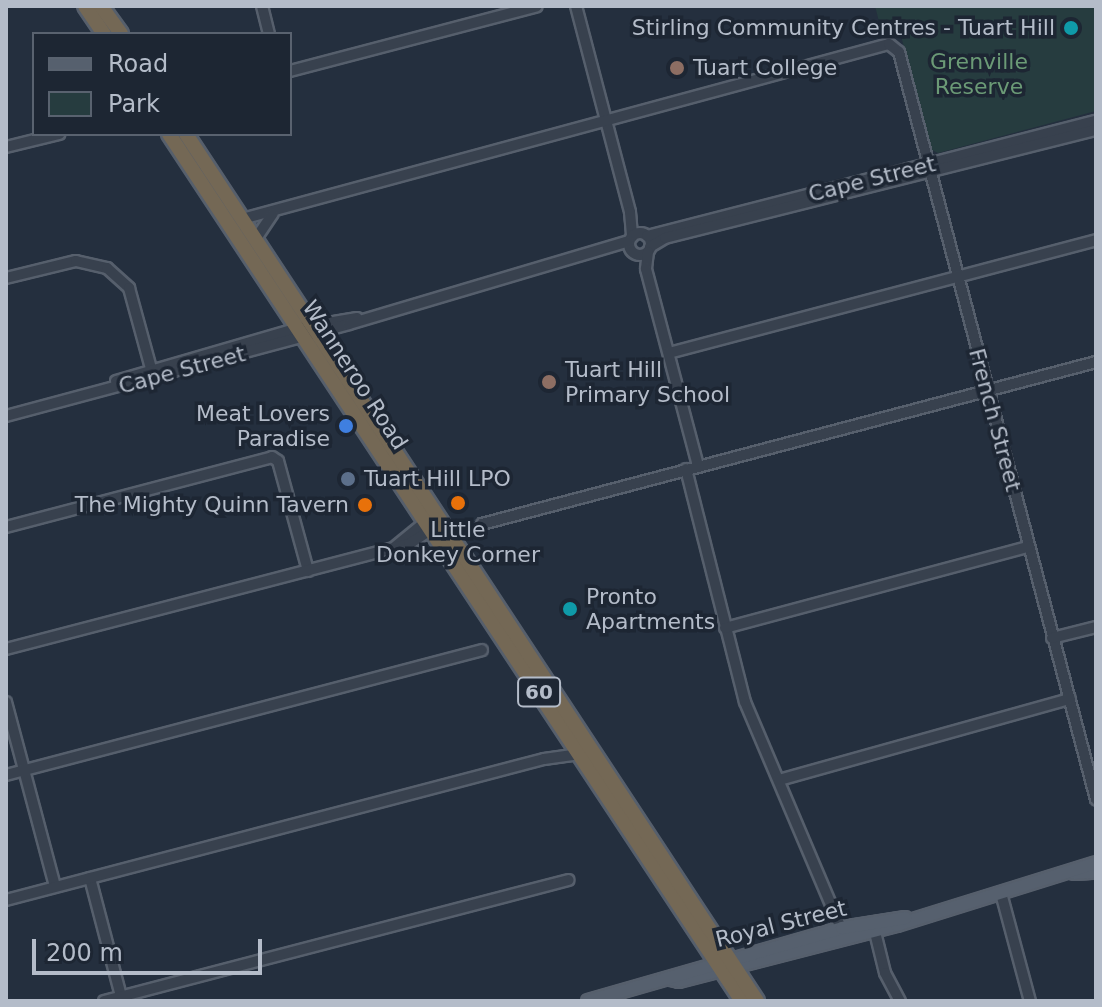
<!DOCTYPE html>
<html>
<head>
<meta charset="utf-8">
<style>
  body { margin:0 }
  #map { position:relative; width:1102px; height:1007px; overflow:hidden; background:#242f3e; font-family:"DejaVu Sans",sans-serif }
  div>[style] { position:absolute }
  .green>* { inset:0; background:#263c3f }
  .roads { filter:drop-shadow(2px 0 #565f6c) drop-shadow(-2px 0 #565f6c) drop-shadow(0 2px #565f6c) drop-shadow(0 -2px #565f6c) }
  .minor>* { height:10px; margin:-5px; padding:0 5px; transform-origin:5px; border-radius:5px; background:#38414e }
  .minor>.ring { margin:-5px; padding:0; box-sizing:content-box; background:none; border:10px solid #38414e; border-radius:50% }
  .major>* { height:12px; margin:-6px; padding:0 6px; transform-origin:6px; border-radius:6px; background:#56606e }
  .highway>* { height:14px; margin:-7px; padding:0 7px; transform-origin:7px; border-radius:7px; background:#746855 }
  .dots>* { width:22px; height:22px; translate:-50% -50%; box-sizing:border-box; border:4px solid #1d2633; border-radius:50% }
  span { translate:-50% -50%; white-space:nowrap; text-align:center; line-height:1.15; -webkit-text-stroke:7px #1d2633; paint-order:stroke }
  .shield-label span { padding:2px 6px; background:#1d2633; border:2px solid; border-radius:6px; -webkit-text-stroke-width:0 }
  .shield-label { font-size:20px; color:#b4bcc9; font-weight:700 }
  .poi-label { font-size:22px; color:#b4bcc9 }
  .right { translate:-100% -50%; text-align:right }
  .left { translate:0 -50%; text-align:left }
  .park-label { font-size:22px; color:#6b9a76 }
  .street-label { font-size:22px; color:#b4bcc9 }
  .frame { position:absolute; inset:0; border:8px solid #b4bcc9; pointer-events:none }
  .legend { position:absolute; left:32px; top:32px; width:260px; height:104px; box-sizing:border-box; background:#1d2633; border:2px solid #59626f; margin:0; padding:10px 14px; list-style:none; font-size:24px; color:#b4bcc9 }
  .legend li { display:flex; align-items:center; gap:16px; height:40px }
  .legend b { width:40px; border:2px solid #59626f }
  .scale { position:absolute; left:32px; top:939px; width:230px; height:36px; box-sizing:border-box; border:4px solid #b4bcc9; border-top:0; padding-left:10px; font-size:24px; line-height:28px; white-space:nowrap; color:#b4bcc9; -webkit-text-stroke:6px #1d2633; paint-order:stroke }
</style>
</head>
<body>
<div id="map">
  <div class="green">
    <i style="clip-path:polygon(875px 6px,1096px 6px,1096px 111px,938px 153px,932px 150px,901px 36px,884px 41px)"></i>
  </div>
  <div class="roads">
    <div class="minor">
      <i style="left:262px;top:6px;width:29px;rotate:76deg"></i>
      <i style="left:576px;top:6px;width:213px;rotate:75.3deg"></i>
      <i style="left:630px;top:212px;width:25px;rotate:85deg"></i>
      <i style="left:290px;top:71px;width:255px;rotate:-14.7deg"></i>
      <i style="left:6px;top:147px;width:55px;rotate:-13.8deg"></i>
      <i style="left:242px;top:219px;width:670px;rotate:-15.14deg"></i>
      <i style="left:889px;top:44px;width:13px;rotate:39deg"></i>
      <i style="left:899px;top:52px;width:773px;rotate:75.23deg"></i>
      <i class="ring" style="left:629px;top:233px;width:12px;height:12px"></i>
      <i style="left:647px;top:236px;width:463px;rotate:-14.4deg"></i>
      <i style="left:255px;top:240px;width:32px;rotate:-56deg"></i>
      <i style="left:650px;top:247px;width:17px;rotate:-31deg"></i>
      <i style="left:665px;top:238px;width:444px;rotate:-14.1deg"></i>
      <i style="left:648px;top:252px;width:17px;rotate:97deg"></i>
      <i style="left:646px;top:269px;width:204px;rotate:75.2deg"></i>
      <i style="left:6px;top:278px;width:72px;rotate:-13.7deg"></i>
      <i style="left:76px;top:261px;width:32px;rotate:13deg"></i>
      <i style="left:107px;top:268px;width:30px;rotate:42deg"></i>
      <i style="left:129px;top:288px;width:91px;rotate:74.7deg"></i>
      <i style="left:669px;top:353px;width:442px;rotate:-14.8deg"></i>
      <i style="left:116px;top:381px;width:190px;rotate:-16.2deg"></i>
      <i style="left:298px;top:328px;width:60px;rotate:-9.6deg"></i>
      <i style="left:6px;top:416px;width:355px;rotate:-15deg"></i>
      <i style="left:349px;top:324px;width:292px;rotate:-16.5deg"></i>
      <i style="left:686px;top:469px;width:240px;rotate:75.8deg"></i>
      <i style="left:745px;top:702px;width:253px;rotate:67deg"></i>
      <i style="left:482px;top:524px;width:635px;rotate:-14.78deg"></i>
      <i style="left:6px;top:527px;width:275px;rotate:-14.7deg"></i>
      <i style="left:272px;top:457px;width:7px;rotate:34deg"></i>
      <i style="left:278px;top:461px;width:114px;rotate:74.7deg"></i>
      <i style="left:396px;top:546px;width:41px;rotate:-39.1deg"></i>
      <i style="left:725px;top:628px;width:314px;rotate:-15deg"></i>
      <i style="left:1052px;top:638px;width:45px;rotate:-14deg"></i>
      <i style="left:6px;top:649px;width:416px;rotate:-14.6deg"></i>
      <i style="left:409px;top:544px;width:30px;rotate:-33deg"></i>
      <i style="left:6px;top:702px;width:190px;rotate:75.1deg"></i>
      <i style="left:6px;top:775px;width:492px;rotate:-14.7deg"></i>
      <i style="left:779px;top:780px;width:302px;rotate:-15.6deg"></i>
      <i style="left:90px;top:878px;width:126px;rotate:75.3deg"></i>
      <i style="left:1001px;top:893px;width:112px;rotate:75deg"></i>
      <i style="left:6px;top:900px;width:556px;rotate:-14.69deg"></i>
      <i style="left:544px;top:759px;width:36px;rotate:-8deg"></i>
      <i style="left:873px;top:924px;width:50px;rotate:76.2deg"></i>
      <i style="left:885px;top:973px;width:32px;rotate:62deg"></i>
      <i style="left:104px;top:1001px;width:480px;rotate:-14.6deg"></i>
    </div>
    <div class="major">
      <i style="left:1074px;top:873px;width:22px;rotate:-3deg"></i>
      <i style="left:670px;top:979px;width:9px;rotate:13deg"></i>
      <i style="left:679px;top:981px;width:225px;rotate:-14.4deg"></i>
      <i style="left:897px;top:925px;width:208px;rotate:-17.3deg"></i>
      <i style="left:588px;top:1001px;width:264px;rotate:-16deg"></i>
      <i style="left:842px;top:928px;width:64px;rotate:-9deg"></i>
    </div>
    <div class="highway">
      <i style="left:85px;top:6px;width:34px;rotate:56deg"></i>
      <i style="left:101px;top:6px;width:34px;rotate:54deg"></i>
      <i style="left:169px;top:134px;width:1039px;rotate:56.54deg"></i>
      <i style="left:186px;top:134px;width:1038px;rotate:56.63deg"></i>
    </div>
  </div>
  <div class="dots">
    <i style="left:1071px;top:28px;background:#0f9aa8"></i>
    <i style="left:677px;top:68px;background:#8d6e63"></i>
    <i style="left:549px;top:382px;background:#8d6e63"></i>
    <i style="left:346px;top:426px;background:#3f7fe0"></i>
    <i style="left:348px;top:479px;background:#5c6f8a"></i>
    <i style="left:458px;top:503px;background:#e8710a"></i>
    <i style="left:365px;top:505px;background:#e8710a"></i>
    <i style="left:570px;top:609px;background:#0f9aa8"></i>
  </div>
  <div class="shield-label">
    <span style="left:539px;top:692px">60</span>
  </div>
  <div class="poi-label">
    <span class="right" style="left:1055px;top:28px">Stirling Community Centres - Tuart Hill</span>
    <span class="left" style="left:693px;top:68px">Tuart College</span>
    <span class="left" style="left:565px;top:382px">Tuart Hill<br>Primary School</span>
    <span class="right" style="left:330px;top:426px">Meat Lovers<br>Paradise</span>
    <span class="left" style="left:364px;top:479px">Tuart Hill LPO</span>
    <span class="right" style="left:349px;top:505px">The Mighty Quinn Tavern</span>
    <span style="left:458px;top:542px">Little<br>Donkey Corner</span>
    <span class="left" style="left:586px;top:609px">Pronto<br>Apartments</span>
  </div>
  <div class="park-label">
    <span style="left:979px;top:74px">Grenville<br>Reserve</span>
  </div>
  <div class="street-label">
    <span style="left:872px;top:179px;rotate:-14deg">Cape Street</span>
    <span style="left:182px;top:370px;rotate:-15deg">Cape Street</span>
    <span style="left:355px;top:375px;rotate:57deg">Wanneroo Road</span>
    <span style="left:995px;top:420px;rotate:75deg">French Street</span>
    <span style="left:781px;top:924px;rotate:-14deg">Royal Street</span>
  </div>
  <div class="frame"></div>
  <ul class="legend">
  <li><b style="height:10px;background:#56606e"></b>Road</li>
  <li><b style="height:22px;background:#263c3f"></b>Park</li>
  </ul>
  <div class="scale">200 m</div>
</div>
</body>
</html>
